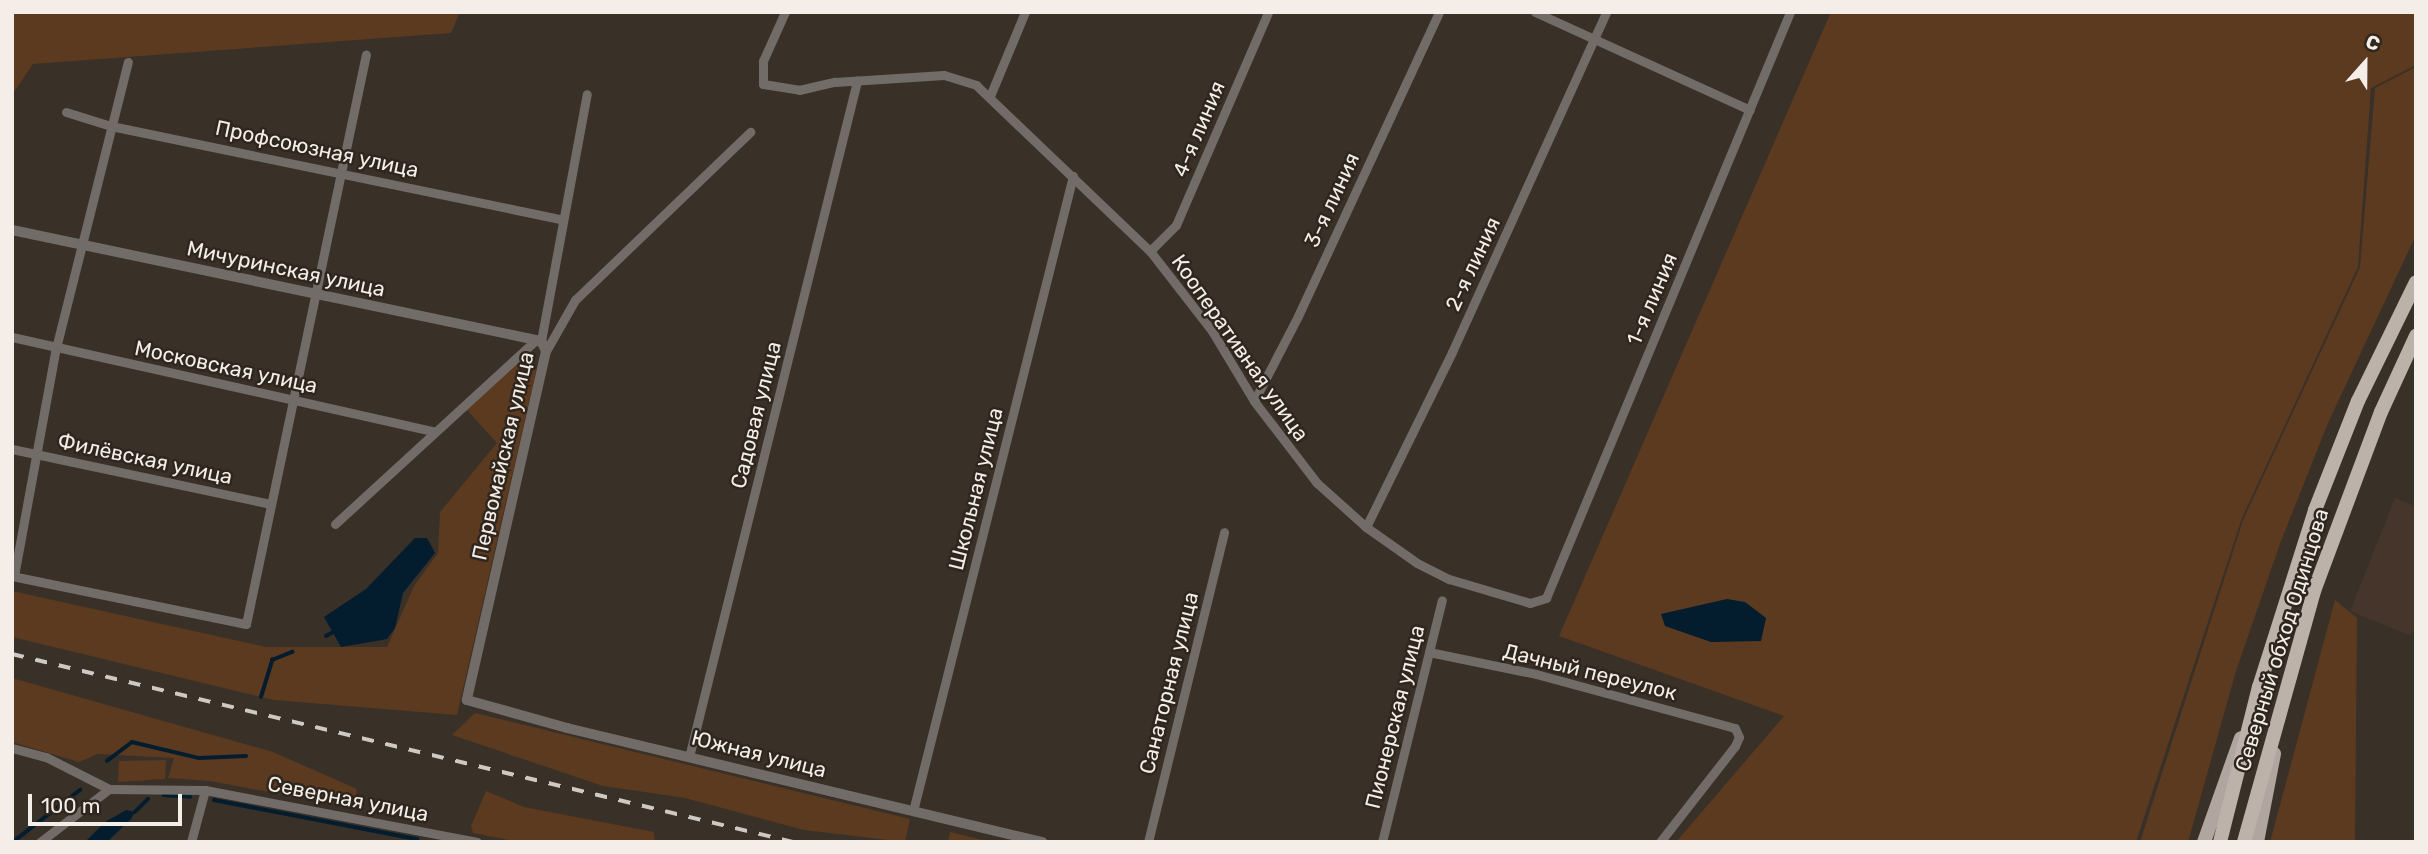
<!DOCTYPE html>
<html>
<head>
<meta charset="utf-8">
<style>
  body { margin:0 }
  #map { position:relative; width:2428px; height:854px; overflow:hidden; background:#393028; font-family:Rubik,sans-serif }
  div>[style] { position:absolute }
  .built>* { inset:0; background:#45352a }
  .green>* { inset:0; background:#5b3a1f }
  .water>* { inset:0; background:#031c2e }
  .stream>* { height:3.5px; margin:-1.75px; padding:0 1.75px; transform-origin:1.75px; border-radius:1.75px; background:#031c2e }
  .minor>* { height:9px; margin:-4.5px; padding:0 4.5px; transform-origin:4.5px; border-radius:4.5px; background:#726c69 }
  .tertiary>* { height:10px; margin:-5px; padding:0 5px; transform-origin:5px; border-radius:5px; background:#726c69 }
  .primary>* { height:14px; margin:-7px; padding:0 7px; transform-origin:7px; border-radius:7px; background:#b1a69f }
  .trunk>* { height:14px; margin:-7px; padding:0 7px; transform-origin:7px; border-radius:7px; background:#bdb2aa }
  .rail>* { height:3.5px; margin-top:-1.75px; transform-origin:0; background:repeating-linear-gradient(90deg,#d0c8c3 0 12px,transparent 0 24px) }
  span { translate:-50% -50%; white-space:nowrap; text-align:center; line-height:1.15; -webkit-text-stroke:5px #2f261e; paint-order:stroke }
  .street-label { font-size:21px; color:#f4ede8 }
  .frame { position:absolute; inset:0; border:14px solid #f4ede8; pointer-events:none }
  .north { position:absolute; left:2330px; top:28px; width:70px; height:70px; -webkit-text-stroke:5px #2f261e; paint-order:stroke; rotate:21deg; font-size:19px; font-weight:700; line-height:28px; text-align:center; color:#f4ede8 }
  .north::after { content:''; display:block; margin:auto; width:24px; height:32px; background:#f4ede8; clip-path:polygon(50% 0,100% 100%,50% 72%,0 100%) }
  .scale { position:absolute; left:28px; top:794px; width:154px; height:32px; box-sizing:border-box; border:4px solid #f4ede8; border-top:0; padding-left:9px; font-size:21px; line-height:24px; white-space:nowrap; color:#f4ede8; -webkit-text-stroke:5px #2f261e; paint-order:stroke }
</style>
</head>
<body>
<div id="map">
  <div class="built">
    <i style="clip-path:polygon(2395px 498px,2416px 506px,2416px 625px,2411px 636px,2350px 611px)"></i>
  </div>
  <div class="green">
    <i style="clip-path:polygon(12px 12px,460px 12px,451px 33px,33px 64px,12px 95px)"></i>
    <i style="clip-path:polygon(1831px 12px,2416px 12px,2416px 65px,2371px 88px,2358px 267px,2242px 518px,2136px 842px,1676px 842px,1784px 716px,1559px 636px)"></i>
    <i style="clip-path:polygon(2416px 67px,2416px 235px,2328px 423px,2281px 541px,2236px 671px,2188px 842px,2140px 842px,2243px 520px,2360px 267px,2375px 88px)"></i>
    <i style="clip-path:polygon(531px 351px,536px 371px,457px 715px,274px 700px,12px 637px,12px 591px,266px 647px,387px 647px,414px 586px,438px 553px,440px 512px,497px 443px,466px 409px)"></i>
    <i style="clip-path:polygon(2335px 600px,2357px 618px,2355px 842px,2270px 842px)"></i>
    <i style="clip-path:polygon(12px 678px,273px 752px,357px 789px,354px 808px,210px 781px,168px 778px,174px 758px,98px 754px,79px 762px,12px 742px)"></i>
    <i style="clip-path:polygon(475px 713px,910px 819px,905px 842px,804px 830px,685px 798px,603px 786px,452px 735px)"></i>
    <i style="clip-path:polygon(166px 760px,165px 779px,118px 782px,119px 761px)"></i>
    <i style="clip-path:polygon(486px 791px,524px 807px,654px 832px,655px 842px,519px 842px,473px 833px,471px 826px)"></i>
    <i style="clip-path:polygon(950px 832px,991px 842px,948px 842px)"></i>
  </div>
  <div class="water">
    <i style="clip-path:polygon(415px 538px,427px 538px,435px 553px,403px 593px,395px 628px,387px 639px,341px 647px,324px 617px,366px 589px)"></i>
    <i style="clip-path:polygon(1727px 599px,1745px 602px,1766px 618px,1761px 641px,1711px 642px,1665px 626px,1661px 614px)"></i>
    <i style="clip-path:polygon(126px 810px,135px 812px,131px 819px,107px 842px,85px 842px,105px 822px)"></i>
  </div>
  <div class="stream">
    <i style="left:326px;top:636px;width:7px;rotate:-27deg"></i>
    <i style="left:261px;top:697px;width:39px;rotate:-73deg"></i>
    <i style="left:272px;top:660px;width:22px;rotate:-22deg"></i>
    <i style="left:107px;top:761px;width:31px;rotate:-37deg"></i>
    <i style="left:132px;top:742px;width:69px;rotate:13.4deg"></i>
    <i style="left:199px;top:758px;width:47px;rotate:-2.4deg"></i>
    <i style="left:164px;top:795px;width:26px;rotate:4deg"></i>
    <i style="left:214px;top:800px;width:207px;rotate:10.9deg"></i>
    <i style="left:135px;top:812px;width:18px;rotate:-45deg"></i>
    <i style="left:13px;top:842px;width:85px;rotate:-37.8deg"></i>
  </div>
  <div class="minor">
    <i style="left:785px;top:12px;width:54px;rotate:114.2deg"></i>
    <i style="left:763px;top:61px;width:23px;rotate:90deg"></i>
    <i style="left:763px;top:84px;width:36px;rotate:9deg"></i>
    <i style="left:799px;top:90px;width:37px;rotate:-13deg"></i>
    <i style="left:835px;top:82px;width:109px;rotate:-3.7deg"></i>
    <i style="left:944px;top:75px;width:34px;rotate:17deg"></i>
    <i style="left:976px;top:85px;width:240px;rotate:43.7deg"></i>
    <i style="left:1150px;top:251px;width:101px;rotate:52.2deg"></i>
    <i style="left:1212px;top:331px;width:82px;rotate:59deg"></i>
    <i style="left:1254px;top:401px;width:103px;rotate:52.5deg"></i>
    <i style="left:1317px;top:483px;width:66px;rotate:41.9deg"></i>
    <i style="left:1366px;top:527px;width:62px;rotate:35.2deg"></i>
    <i style="left:1417px;top:563px;width:36px;rotate:27deg"></i>
    <i style="left:1449px;top:579px;width:84px;rotate:16.5deg"></i>
    <i style="left:1530px;top:603px;width:17px;rotate:-17deg"></i>
    <i style="left:1546px;top:598px;width:635px;rotate:-67.39deg"></i>
    <i style="left:1535px;top:12px;width:236px;rotate:24.5deg"></i>
    <i style="left:990px;top:96px;width:91px;rotate:-67.4deg"></i>
    <i style="left:66px;top:112px;width:47px;rotate:17.3deg"></i>
    <i style="left:111px;top:126px;width:460px;rotate:11.7deg"></i>
    <i style="left:1150px;top:251px;width:37px;rotate:-45deg"></i>
    <i style="left:1176px;top:225px;width:232px;rotate:-66.6deg"></i>
    <i style="left:12px;top:337px;width:431px;rotate:12.6deg"></i>
    <i style="left:541px;top:341px;width:251px;rotate:-79.5deg"></i>
    <i style="left:546px;top:351px;width:59px;rotate:-60.4deg"></i>
    <i style="left:575px;top:300px;width:243px;rotate:-43.8deg"></i>
    <i style="left:1254px;top:401px;width:96px;rotate:-62.6deg"></i>
    <i style="left:1298px;top:316px;width:335px;rotate:-65.1deg"></i>
    <i style="left:12px;top:449px;width:264px;rotate:12deg"></i>
    <i style="left:335px;top:524px;width:273px;rotate:-42.5deg"></i>
    <i style="left:1366px;top:527px;width:195px;rotate:-63.8deg"></i>
    <i style="left:1452px;top:352px;width:373px;rotate:-65.6deg"></i>
    <i style="left:12px;top:576px;width:239px;rotate:11.6deg"></i>
    <i style="left:246px;top:624px;width:582px;rotate:-78.11deg"></i>
    <i style="left:14px;top:576px;width:232px;rotate:-79.6deg"></i>
    <i style="left:56px;top:348px;width:295px;rotate:-75.9deg"></i>
    <i style="left:1429px;top:652px;width:109px;rotate:11.6deg"></i>
    <i style="left:1536px;top:674px;width:206px;rotate:15.2deg"></i>
    <i style="left:1735px;top:728px;width:10px;rotate:66deg"></i>
    <i style="left:1739px;top:737px;width:10px;rotate:114deg"></i>
    <i style="left:1735px;top:746px;width:122px;rotate:128deg"></i>
    <i style="left:12px;top:748px;width:35px;rotate:15deg"></i>
    <i style="left:46px;top:757px;width:71px;rotate:26.9deg"></i>
    <i style="left:109px;top:789px;width:96px;rotate:0.6deg"></i>
    <i style="left:205px;top:790px;width:277px;rotate:10.8deg"></i>
    <i style="left:689px;top:757px;width:697px;rotate:-76.04deg"></i>
    <i style="left:913px;top:811px;width:655px;rotate:-75.86deg"></i>
    <i style="left:40px;top:842px;width:87px;rotate:-37.5deg"></i>
    <i style="left:191px;top:842px;width:54px;rotate:-74.9deg"></i>
    <i style="left:1148px;top:842px;width:319px;rotate:-76.2deg"></i>
    <i style="left:1382px;top:842px;width:249px;rotate:-76.1deg"></i>
  </div>
  <div class="tertiary">
    <i style="left:12px;top:230px;width:541px;rotate:11.85deg"></i>
    <i style="left:541px;top:341px;width:11px;rotate:63deg"></i>
    <i style="left:546px;top:351px;width:358px;rotate:102.8deg"></i>
    <i style="left:467px;top:700px;width:104px;rotate:15.6deg"></i>
    <i style="left:567px;top:728px;width:489px;rotate:13.5deg"></i>
  </div>
  <div class="primary">
    <i style="left:2204px;top:842px;width:110px;rotate:-70.4deg"></i>
    <i style="left:2257px;top:842px;width:90px;rotate:-79.1deg"></i>
  </div>
  <div class="trunk">
    <i style="left:2220px;top:842px;width:160px;rotate:-75.9deg"></i>
    <i style="left:2259px;top:687px;width:186px;rotate:-72.4deg"></i>
    <i style="left:2315px;top:510px;width:117px;rotate:-68.5deg"></i>
    <i style="left:2358px;top:401px;width:132px;rotate:-64deg"></i>
    <i style="left:2244px;top:842px;width:261px;rotate:-74.4deg"></i>
    <i style="left:2314px;top:591px;width:191px;rotate:-69.5deg"></i>
    <i style="left:2381px;top:412px;width:84px;rotate:-65.3deg"></i>
  </div>
  <div class="rail">
    <i style="left:12px;top:654px;width:803px;rotate:13.53deg"></i>
  </div>
  <div class="street-label">
    <span style="left:1199px;top:129px;rotate:-67deg">4-я линия</span>
    <span style="left:317px;top:149px;rotate:12deg">Профсоюзная улица</span>
    <span style="left:1332px;top:200px;rotate:-65deg">3-я линия</span>
    <span style="left:1473px;top:264px;rotate:-65deg">2-я линия</span>
    <span style="left:286px;top:269px;rotate:12deg">Мичуринская улица</span>
    <span style="left:1652px;top:299px;rotate:-67deg">1-я линия</span>
    <span style="left:1240px;top:348px;rotate:55deg">Кооперативная улица</span>
    <span style="left:226px;top:367px;rotate:12deg">Московская улица</span>
    <span style="left:756px;top:415px;rotate:-76deg">Садовая улица</span>
    <span style="left:503px;top:456px;rotate:-77deg">Первомайская улица</span>
    <span style="left:145px;top:459px;rotate:12deg">Филёвская улица</span>
    <span style="left:976px;top:489px;rotate:-76deg">Школьная улица</span>
    <span style="left:2282px;top:640px;rotate:-73deg">Северный обход Одинцова</span>
    <span style="left:1590px;top:672px;rotate:14deg">Дачный переулок</span>
    <span style="left:1169px;top:683px;rotate:-76deg">Санаторная улица</span>
    <span style="left:1395px;top:717px;rotate:-76deg">Пионерская улица</span>
    <span style="left:759px;top:754px;rotate:14deg">Южная улица</span>
    <span style="left:348px;top:799px;rotate:11deg">Северная улица</span>
  </div>
  <div class="frame"></div>
  <div class="north">С</div>
  <div class="scale">100 m</div>
</div>
</body>
</html>
